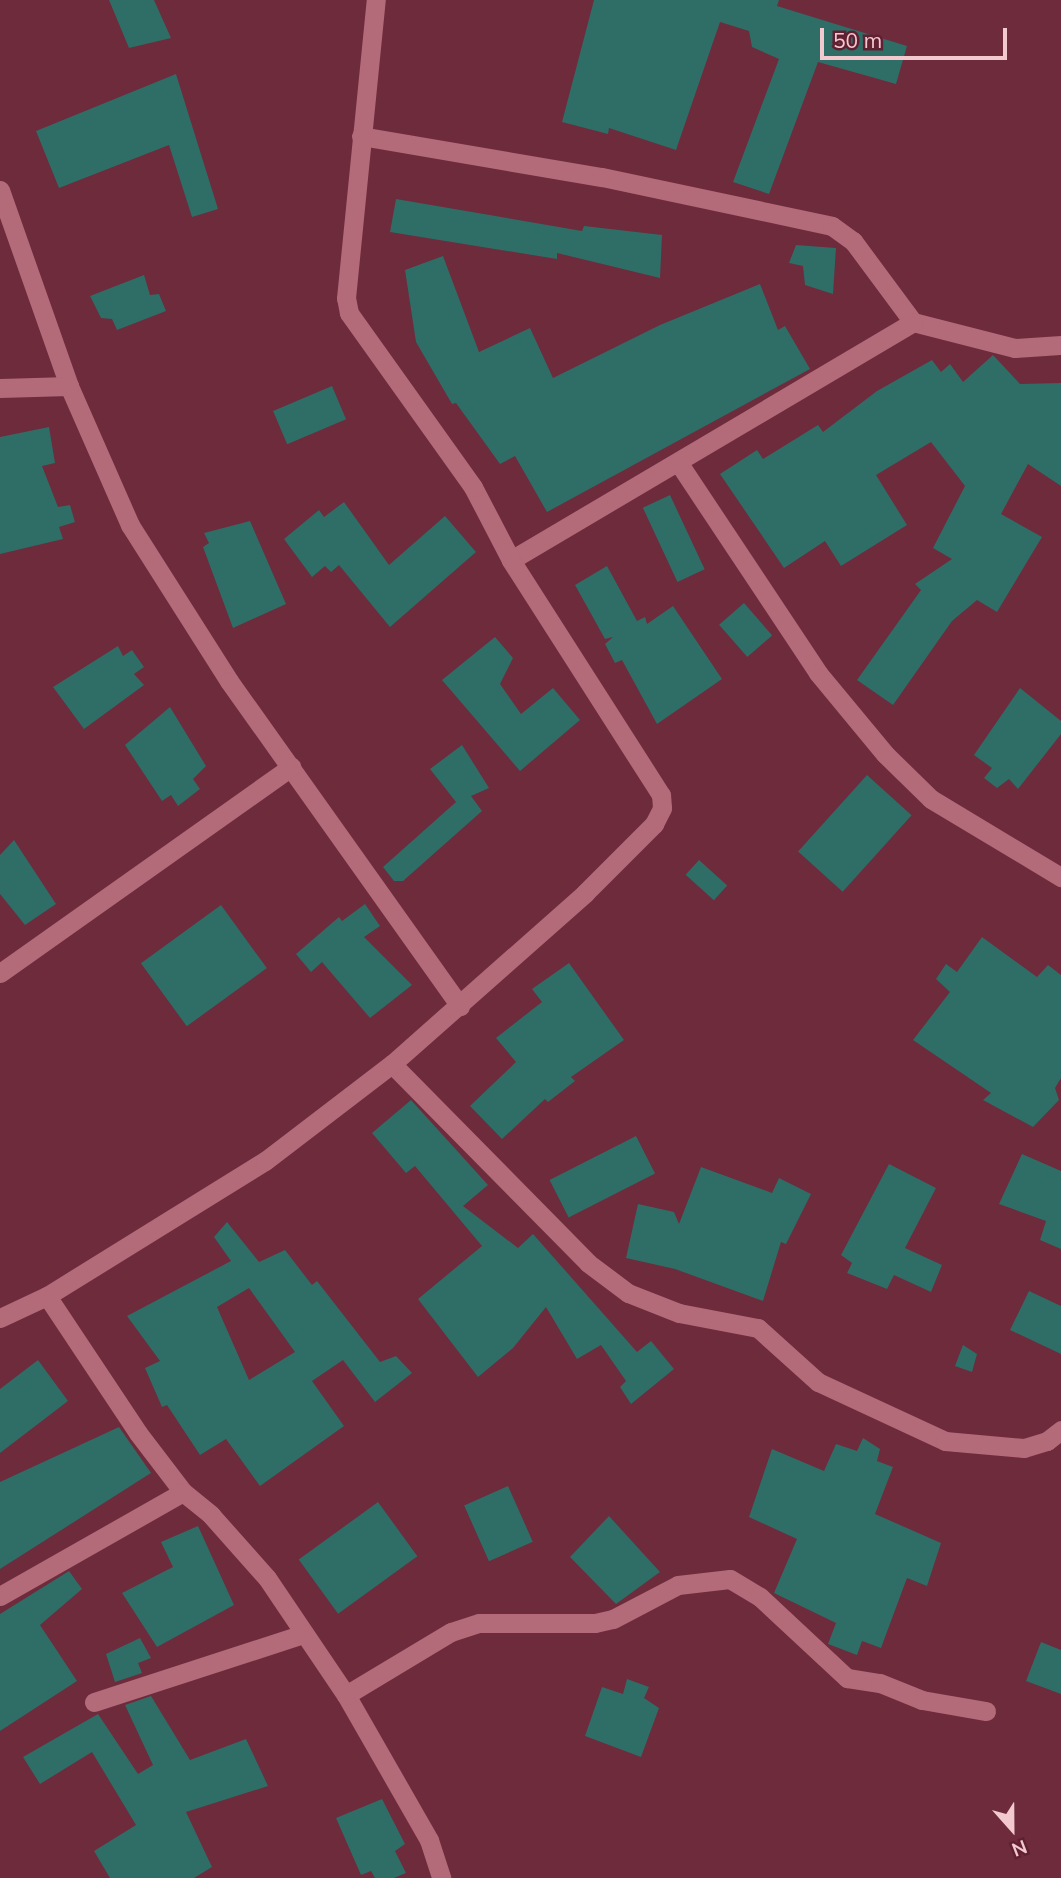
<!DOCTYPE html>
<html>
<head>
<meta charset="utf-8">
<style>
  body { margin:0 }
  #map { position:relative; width:1061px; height:1878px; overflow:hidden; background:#6d2b3c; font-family:Mulish,sans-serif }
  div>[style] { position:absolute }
  .building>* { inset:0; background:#2f6d67; transform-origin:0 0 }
  .street>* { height:19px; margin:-9.5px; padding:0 9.5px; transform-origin:9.5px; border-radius:9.5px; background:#b36a79 }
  span { translate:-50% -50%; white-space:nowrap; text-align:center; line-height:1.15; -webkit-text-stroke:5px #612032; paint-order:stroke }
  .north { position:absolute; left:977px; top:1794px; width:70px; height:70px; -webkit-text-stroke:5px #612032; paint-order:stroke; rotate:159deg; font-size:19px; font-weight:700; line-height:28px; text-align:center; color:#f2c9cf }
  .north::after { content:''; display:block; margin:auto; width:24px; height:32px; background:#f2c9cf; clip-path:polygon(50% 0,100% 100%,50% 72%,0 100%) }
  .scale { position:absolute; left:820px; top:28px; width:187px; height:32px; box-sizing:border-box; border:4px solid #f2c9cf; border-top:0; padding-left:9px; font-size:21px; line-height:24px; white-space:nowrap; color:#f2c9cf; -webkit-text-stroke:5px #612032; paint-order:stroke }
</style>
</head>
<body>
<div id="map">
  <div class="building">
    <i style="clip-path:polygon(109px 0,154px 0,171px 38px,129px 48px)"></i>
    <i style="clip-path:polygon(594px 0,779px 0,777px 6px,907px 46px,896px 84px,818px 62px,769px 194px,733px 182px,779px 59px,752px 47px,749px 31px,720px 22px,676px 150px,609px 128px,608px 134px,562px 122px)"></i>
    <i style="clip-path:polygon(176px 74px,218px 209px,192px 217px,169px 145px,59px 188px,36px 131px)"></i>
    <i style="clip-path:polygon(396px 199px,582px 231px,584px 226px,662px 235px,660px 278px,557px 253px,557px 259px,390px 232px)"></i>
    <i style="clip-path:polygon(796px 245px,836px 248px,833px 294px,805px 285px,803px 266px,789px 263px)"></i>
    <i style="clip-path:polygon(443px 256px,479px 352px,530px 328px,553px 378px,660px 325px,760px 284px,778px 330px,785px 326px,810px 369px,547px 512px,515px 456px,500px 464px,456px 403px,452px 404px,416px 342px,405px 270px)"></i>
    <i style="clip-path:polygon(144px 275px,150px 295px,159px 294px,166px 311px,117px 330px,112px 319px,101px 318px,90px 296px)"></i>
    <i style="clip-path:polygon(993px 355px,1020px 384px,1061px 383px,1061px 486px,1028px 464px,1001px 514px,1042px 537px,997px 612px,977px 600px,952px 621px,893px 705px,857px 680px,921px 590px,915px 584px,952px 559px,933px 548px,965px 486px,931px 442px,876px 475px,907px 525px,841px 566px,825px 541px,784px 568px,720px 474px,757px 450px,763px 459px,818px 425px,823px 432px,877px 391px,932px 360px,941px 372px,950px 364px,963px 382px)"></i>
    <i style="left:332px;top:386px;width:36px;height:64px;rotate:67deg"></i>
    <i style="clip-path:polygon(49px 427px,55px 463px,42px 466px,58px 507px,70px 505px,75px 522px,59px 527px,63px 539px,0 554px,0 437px)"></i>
    <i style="left:670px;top:495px;width:82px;height:30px;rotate:65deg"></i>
    <i style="clip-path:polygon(344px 502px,389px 565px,445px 516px,476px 552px,390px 627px,339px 565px,331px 572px,325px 566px,312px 577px,284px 539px,319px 510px,324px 517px)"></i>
    <i style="clip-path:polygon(250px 521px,286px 604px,233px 628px,203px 547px,209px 543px,204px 533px)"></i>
    <i style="clip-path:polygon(607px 566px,637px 621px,645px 617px,647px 624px,673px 606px,722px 679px,657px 724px,622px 660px,615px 663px,605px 644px,613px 637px,605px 639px,575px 585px)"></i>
    <i style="left:744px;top:603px;width:43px;height:33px;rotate:49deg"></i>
    <i style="clip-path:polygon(495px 637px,513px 658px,500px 684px,521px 714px,553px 688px,580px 720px,520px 771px,442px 680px)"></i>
    <i style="clip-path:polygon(118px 646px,123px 656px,132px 650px,144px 667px,134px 674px,144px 685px,84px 729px,53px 687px)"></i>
    <i style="clip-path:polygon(1020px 688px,1061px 721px,1061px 734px,1018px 789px,1009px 779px,997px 788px,984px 778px,992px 768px,974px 755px)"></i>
    <i style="clip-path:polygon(170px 707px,206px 766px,193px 779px,200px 789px,178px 806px,171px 795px,162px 801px,125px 745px)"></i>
    <i style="clip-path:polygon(462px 745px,489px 788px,471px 796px,482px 811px,403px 881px,394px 881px,383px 867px,456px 802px,430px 769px)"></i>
    <i style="left:867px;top:775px;width:60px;height:103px;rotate:42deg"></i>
    <i style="clip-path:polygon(14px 840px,56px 904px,25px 925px,0 894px,0 855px)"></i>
    <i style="left:699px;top:860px;width:38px;height:20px;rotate:42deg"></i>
    <i style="clip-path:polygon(365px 904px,380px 926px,364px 937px,412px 985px,370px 1018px,322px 962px,311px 972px,296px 954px,339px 917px,342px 921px)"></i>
    <i style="left:221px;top:905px;width:78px;height:99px;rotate:54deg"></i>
    <i style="clip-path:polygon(982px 937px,1037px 977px,1048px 965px,1061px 975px,1061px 1078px,1055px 1088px,1059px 1100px,1033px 1127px,983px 1100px,991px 1093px,913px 1040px,950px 992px,936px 979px,946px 964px,957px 972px)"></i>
    <i style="clip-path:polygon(569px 963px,624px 1040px,571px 1077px,575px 1081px,548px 1102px,545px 1099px,502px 1139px,470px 1106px,516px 1062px,496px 1038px,542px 1002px,532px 989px)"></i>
    <i style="clip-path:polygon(411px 1100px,488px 1185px,463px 1206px,518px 1248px,533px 1234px,637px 1352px,651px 1341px,674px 1369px,631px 1404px,620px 1387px,626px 1381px,601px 1345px,577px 1359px,546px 1307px,513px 1348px,478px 1377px,418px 1299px,482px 1246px,415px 1166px,406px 1173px,372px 1133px)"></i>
    <i style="left:636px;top:1136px;width:42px;height:97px;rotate:63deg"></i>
    <i style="clip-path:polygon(1022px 1154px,1061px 1171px,1061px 1249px,1040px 1240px,1046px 1221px,999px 1204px)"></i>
    <i style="clip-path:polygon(889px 1164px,936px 1188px,905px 1248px,942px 1265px,931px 1292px,894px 1275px,887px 1289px,847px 1273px,852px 1263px,841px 1255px)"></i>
    <i style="clip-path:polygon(701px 1167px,772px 1193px,779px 1178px,811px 1194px,786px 1244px,781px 1242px,763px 1301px,675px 1269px,626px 1258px,638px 1204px,674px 1212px,679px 1224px)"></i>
    <i style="clip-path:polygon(evenodd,227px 1222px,259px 1262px,285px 1250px,312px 1285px,317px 1281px,380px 1362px,396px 1356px,412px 1373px,375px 1402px,343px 1360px,312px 1381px,344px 1426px,260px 1486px,226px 1439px,200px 1455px,167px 1405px,162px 1407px,145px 1368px,160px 1361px,127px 1316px,231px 1261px,214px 1237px,227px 1222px,249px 1288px,295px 1352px,249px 1380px,217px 1307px,249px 1288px)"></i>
    <i style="clip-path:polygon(1029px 1291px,1061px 1306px,1061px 1354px,1010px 1330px)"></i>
    <i style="clip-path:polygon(963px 1345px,977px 1354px,972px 1372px,955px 1366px)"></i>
    <i style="clip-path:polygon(38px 1360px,68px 1401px,0 1453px,0 1389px)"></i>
    <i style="clip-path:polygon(119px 1427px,151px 1473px,0 1569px,0 1482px)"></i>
    <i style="clip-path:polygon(863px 1438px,880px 1449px,877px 1461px,893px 1467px,875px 1514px,941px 1543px,927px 1586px,907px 1578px,881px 1648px,862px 1641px,857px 1655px,828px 1644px,836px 1623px,774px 1593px,797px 1539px,749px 1517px,772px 1449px,824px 1471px,836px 1444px,857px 1451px)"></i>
    <i style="left:508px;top:1486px;width:61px;height:48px;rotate:66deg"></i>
    <i style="left:378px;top:1502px;width:67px;height:98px;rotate:54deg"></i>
    <i style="clip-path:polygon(609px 1516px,660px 1572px,616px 1604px,570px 1557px)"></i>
    <i style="clip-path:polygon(198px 1526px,234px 1605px,157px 1647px,122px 1593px,173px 1567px,161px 1542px)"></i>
    <i style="clip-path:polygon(69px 1571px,82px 1589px,40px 1625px,77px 1681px,0 1731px,0 1614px)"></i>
    <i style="clip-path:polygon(140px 1638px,151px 1658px,138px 1663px,142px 1673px,115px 1682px,106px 1654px)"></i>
    <i style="clip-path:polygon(1041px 1642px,1061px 1650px,1061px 1694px,1026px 1681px)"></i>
    <i style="clip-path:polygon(627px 1679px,649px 1687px,644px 1698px,659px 1708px,641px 1757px,585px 1736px,602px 1687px,623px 1694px)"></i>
    <i style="clip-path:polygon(151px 1696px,190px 1760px,246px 1739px,268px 1786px,186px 1812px,212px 1867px,194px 1878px,110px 1878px,94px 1851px,136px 1825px,92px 1752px,40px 1784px,23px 1757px,98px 1714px,138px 1774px,153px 1765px,125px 1705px)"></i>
    <i style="clip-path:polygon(382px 1799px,405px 1844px,395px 1851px,406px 1873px,394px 1878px,375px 1878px,371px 1871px,361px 1875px,336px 1818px)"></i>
  </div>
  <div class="street">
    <i style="left:361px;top:136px;width:244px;rotate:9.7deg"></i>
    <i style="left:602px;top:177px;width:235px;rotate:12deg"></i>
    <i style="left:832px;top:226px;width:26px;rotate:36deg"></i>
    <i style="left:853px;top:241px;width:101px;rotate:53.5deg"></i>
    <i style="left:913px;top:322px;width:105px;rotate:14.3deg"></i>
    <i style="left:1015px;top:348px;width:46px;rotate:-3.7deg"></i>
    <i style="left:0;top:190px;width:208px;rotate:70.6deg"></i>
    <i style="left:69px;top:386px;width:152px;rotate:66.3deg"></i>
    <i style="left:130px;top:525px;width:185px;rotate:57.6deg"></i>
    <i style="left:229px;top:681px;width:399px;rotate:54.6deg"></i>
    <i style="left:0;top:388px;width:69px;rotate:-1.7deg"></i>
    <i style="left:678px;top:462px;width:253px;rotate:56.4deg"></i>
    <i style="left:818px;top:673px;width:105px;rotate:50.4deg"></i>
    <i style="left:885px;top:754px;width:64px;rotate:44.4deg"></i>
    <i style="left:931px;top:799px;width:152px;rotate:31deg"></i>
    <i style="left:511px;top:560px;width:467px;rotate:-30.6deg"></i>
    <i style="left:0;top:973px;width:357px;rotate:-35.3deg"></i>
    <i style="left:392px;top:1064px;width:279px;rotate:45.4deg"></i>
    <i style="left:588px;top:1263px;width:50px;rotate:36.9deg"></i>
    <i style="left:628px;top:1293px;width:55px;rotate:21.4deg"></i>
    <i style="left:679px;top:1313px;width:80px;rotate:10.8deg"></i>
    <i style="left:758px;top:1328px;width:81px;rotate:42deg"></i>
    <i style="left:818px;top:1382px;width:140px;rotate:24.9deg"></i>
    <i style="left:945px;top:1441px;width:79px;rotate:5.1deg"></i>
    <i style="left:1024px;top:1448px;width:24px;rotate:-17deg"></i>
    <i style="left:1047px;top:1441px;width:18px;rotate:-38deg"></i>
    <i style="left:47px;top:1296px;width:164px;rotate:56.4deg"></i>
    <i style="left:138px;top:1433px;width:74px;rotate:52.7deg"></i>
    <i style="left:183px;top:1492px;width:36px;rotate:39deg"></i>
    <i style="left:211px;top:1515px;width:84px;rotate:48.4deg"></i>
    <i style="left:267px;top:1578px;width:141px;rotate:56deg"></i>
    <i style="left:346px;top:1695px;width:167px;rotate:60.2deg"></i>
    <i style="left:429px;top:1840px;width:40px;rotate:72deg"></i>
    <i style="left:0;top:1318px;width:52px;rotate:-25.1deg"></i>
    <i style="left:47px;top:1296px;width:256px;rotate:-31.8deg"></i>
    <i style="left:265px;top:1161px;width:160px;rotate:-37.4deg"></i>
    <i style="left:392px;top:1064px;width:258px;rotate:-41.5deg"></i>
    <i style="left:585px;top:893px;width:98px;rotate:-45deg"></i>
    <i style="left:654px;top:824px;width:18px;rotate:-63deg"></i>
    <i style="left:662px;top:808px;width:13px;rotate:-94deg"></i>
    <i style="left:661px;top:795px;width:279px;rotate:-122.6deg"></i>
    <i style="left:511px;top:560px;width:82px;rotate:-117.5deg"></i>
    <i style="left:473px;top:487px;width:214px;rotate:-125.5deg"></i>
    <i style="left:349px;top:313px;width:15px;rotate:-101deg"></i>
    <i style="left:346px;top:298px;width:300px;rotate:-84.3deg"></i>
    <i style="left:0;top:1596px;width:210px;rotate:-29.6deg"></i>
    <i style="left:346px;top:1695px;width:122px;rotate:-31deg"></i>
    <i style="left:451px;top:1632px;width:29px;rotate:-18deg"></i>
    <i style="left:479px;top:1623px;width:116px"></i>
    <i style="left:595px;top:1623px;width:18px;rotate:-13deg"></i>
    <i style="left:613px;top:1619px;width:73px;rotate:-27.6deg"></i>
    <i style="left:678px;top:1585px;width:52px;rotate:-6.6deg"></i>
    <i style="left:730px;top:1579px;width:35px;rotate:31deg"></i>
    <i style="left:760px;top:1597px;width:119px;rotate:43deg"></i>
    <i style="left:847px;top:1678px;width:33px;rotate:9deg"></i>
    <i style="left:880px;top:1683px;width:45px;rotate:22deg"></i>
    <i style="left:922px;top:1700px;width:65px;rotate:9.8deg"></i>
    <i style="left:94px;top:1702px;width:220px;rotate:-18deg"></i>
  </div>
  <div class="north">N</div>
  <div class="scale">50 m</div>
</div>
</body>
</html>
